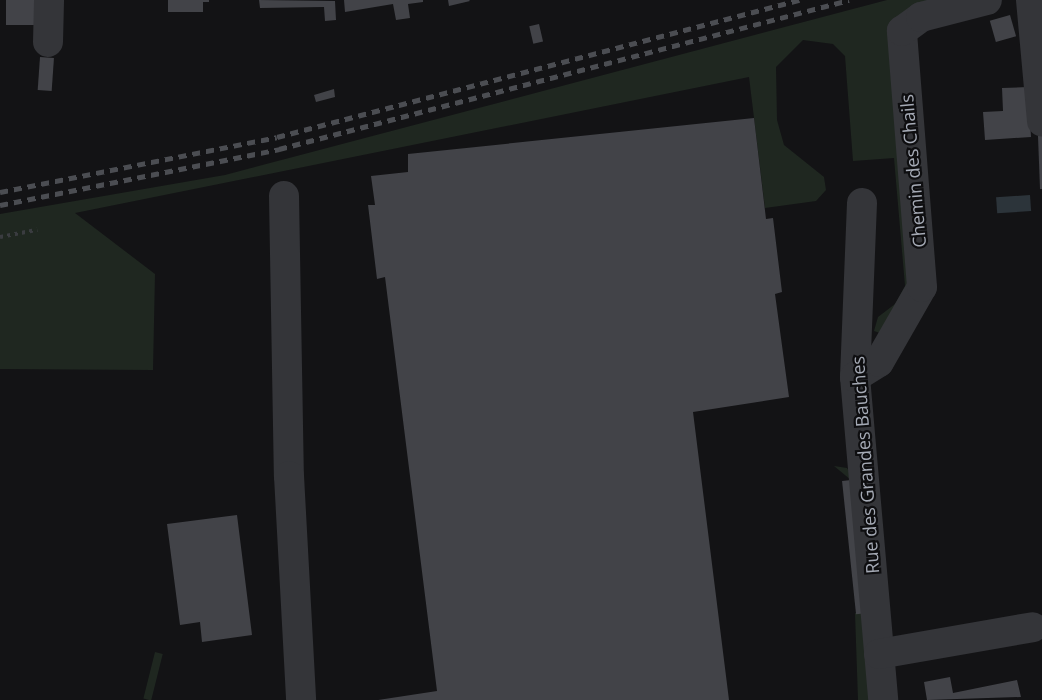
<!DOCTYPE html>
<html>
<head>
<meta charset="utf-8">
<style>
  body { margin:0 }
  #map { position:relative; width:1042px; height:700px; overflow:hidden; background:#131315; font-family:"Open Sans",sans-serif }
  div>[style] { position:absolute }
  .green>* { inset:0; background:#1f2720; transform-origin:0 0 }
  .water>* { inset:0; background:#2c343a; transform-origin:0 0 }
  .building>* { inset:0; background:#424348; transform-origin:0 0 }
  .path>* { height:4px; margin-top:-2px; transform-origin:0; background:repeating-linear-gradient(90deg,#3a3c40 0 3px,transparent 0 7.5px) }
  .minor>* { height:30px; margin:-15px; padding:0 15px; transform-origin:15px; border-radius:15px; background:#343539 }
  .rail>* { height:4.5px; margin-top:-2.25px; transform-origin:0; background:repeating-linear-gradient(90deg,#4b4d52 0 8px,transparent 0 14px) }
  span { translate:-50% -50%; white-space:nowrap; text-align:center; line-height:1.15; -webkit-text-stroke:4.5px #0e0e10; paint-order:stroke }
  .street-label { font-size:18px; color:#a5aab5 }
</style>
</head>
<body>
<div id="map">
  <div class="green">
    <i style="clip-path:polygon(887px 0,945px 0,907px 10px,914px 279px,883px 334px,874px 331px,878px 317px,895px 304px,905px 286px,894px 158px,853px 161px,845px 56px,833px 44px,803px 40px,776px 67px,777px 120px,784px 145px,824px 177px,826px 190px,816px 201px,765px 208px,749px 77px,75px 213px,155px 274px,153px 370px,0 369px,0 214px,225px 175px)"></i>
    <i style="clip-path:polygon(834px 466px,847px 468px,858px 485px,873px 700px,858px 700px,855px 613px,863px 613px,851px 480px)"></i>
    <i style="left:155px;top:652px;width:8px;height:48px;rotate:14deg"></i>
  </div>
  <div class="water">
    <i style="left:1030px;top:195px;width:16px;height:34px;rotate:86deg"></i>
  </div>
  <div class="building">
    <i style="left:6px;top:0;width:32px;height:25px"></i>
    <i style="clip-path:polygon(168px 0,209px 0,209px 2px,203px 2px,203px 12px,168px 12px)"></i>
    <i style="clip-path:polygon(259px 0,335px 1px,336px 20px,325px 21px,324px 7px,260px 8px)"></i>
    <i style="clip-path:polygon(344px 0,423px 0,423px 2px,408px 4px,410px 18px,396px 20px,393px 4px,345px 12px)"></i>
    <i style="clip-path:polygon(448px 0,469px 0,470px 1px,449px 6px)"></i>
    <i style="left:1010px;top:15px;width:22px;height:21px;rotate:74deg"></i>
    <i style="left:539px;top:24px;width:18px;height:10px;rotate:77deg"></i>
    <i style="left:40px;top:57px;width:14px;height:33px;rotate:4deg"></i>
    <i style="clip-path:polygon(1028px 87px,1031px 137px,985px 140px,983px 112px,1003px 111px,1002px 88px)"></i>
    <i style="clip-path:polygon(334px 89px,335px 97px,316px 102px,314px 95px)"></i>
    <i style="clip-path:polygon(754px 118px,766px 219px,773px 218px,782px 292px,775px 294px,789px 397px,693px 412px,729px 700px,378px 700px,437px 691px,385px 277px,377px 279px,368px 205px,375px 205px,371px 176px,408px 172px,408px 154px)"></i>
    <i style="clip-path:polygon(1038px 136px,1042px 136px,1042px 189px,1040px 189px)"></i>
    <i style="left:851px;top:480px;width:134px;height:9px;rotate:84deg"></i>
    <i style="clip-path:polygon(237px 515px,252px 635px,202px 642px,200px 622px,180px 625px,167px 524px)"></i>
    <i style="clip-path:polygon(950px 677px,953px 693px,1017px 680px,1021px 697px,927px 700px,924px 682px)"></i>
  </div>
  <div class="path">
    <i style="left:0;top:237px;width:38px;rotate:-11deg"></i>
  </div>
  <div class="minor">
    <i style="left:1031px;top:0;width:122px;rotate:84.8deg"></i>
    <i style="left:48px;top:42px;width:42px;rotate:-88.6deg"></i>
    <i style="left:284px;top:196px;width:280px;rotate:89deg"></i>
    <i style="left:289px;top:476px;width:224px;rotate:86.9deg"></i>
    <i style="left:862px;top:203px;width:174px;rotate:92.3deg"></i>
    <i style="left:855px;top:377px;width:324px;rotate:85deg"></i>
    <i style="left:855px;top:377px;width:28px;rotate:-32deg"></i>
    <i style="left:879px;top:362px;width:86px;rotate:-60.2deg"></i>
    <i style="left:922px;top:287px;width:257px;rotate:-94.5deg"></i>
    <i style="left:902px;top:31px;width:24px;rotate:-36deg"></i>
    <i style="left:921px;top:17px;width:68px;rotate:-14.4deg"></i>
    <i style="left:879px;top:654px;width:156px;rotate:-9.9deg"></i>
  </div>
  <div class="rail">
    <i style="left:0;top:192px;width:282px;rotate:-11.2deg"></i>
    <i style="left:277px;top:137px;width:540px;rotate:-14.71deg"></i>
    <i style="left:0;top:205px;width:285px;rotate:-11.3deg"></i>
    <i style="left:279px;top:149px;width:589px;rotate:-14.65deg"></i>
  </div>
  <div class="street-label">
    <span style="left:913px;top:171px;rotate:-95deg">Chemin des Chails</span>
    <span style="left:865px;top:465px;rotate:-94deg">Rue des Grandes Bauches</span>
  </div>
</div>
</body>
</html>
